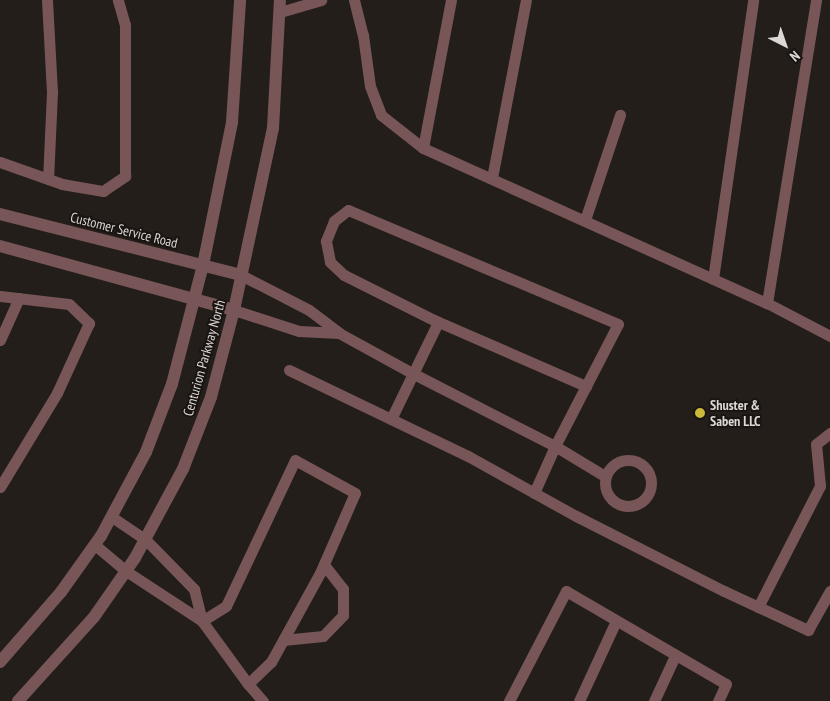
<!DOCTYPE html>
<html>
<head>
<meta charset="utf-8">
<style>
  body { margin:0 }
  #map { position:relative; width:830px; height:701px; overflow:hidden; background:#241e1b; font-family:"PT Sans Narrow",sans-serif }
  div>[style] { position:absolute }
  .service>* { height:11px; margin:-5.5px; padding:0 5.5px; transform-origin:5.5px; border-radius:5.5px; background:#785657 }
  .service>.ring { margin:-5.5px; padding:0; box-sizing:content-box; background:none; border:11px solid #785657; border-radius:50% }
  .minor>* { height:12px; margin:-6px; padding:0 6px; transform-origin:6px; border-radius:6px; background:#785657 }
  .dots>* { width:14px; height:14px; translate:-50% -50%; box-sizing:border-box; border:2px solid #1a1512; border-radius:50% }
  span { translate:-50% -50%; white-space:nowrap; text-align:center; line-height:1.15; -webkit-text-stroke:4px #1a1512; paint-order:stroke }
  .street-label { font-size:14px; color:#dcd8d5 }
  .poi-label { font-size:14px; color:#dcd8d5; font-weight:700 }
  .left { translate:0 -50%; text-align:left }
  .north { position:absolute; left:760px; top:20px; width:50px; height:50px; -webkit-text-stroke:4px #1a1512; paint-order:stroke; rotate:139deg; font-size:14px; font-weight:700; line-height:20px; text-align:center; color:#dcd8d5 }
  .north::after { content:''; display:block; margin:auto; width:18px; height:22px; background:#dcd8d5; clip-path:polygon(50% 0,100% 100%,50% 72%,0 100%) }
</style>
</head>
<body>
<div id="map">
  <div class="service">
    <i style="left:47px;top:0;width:92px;rotate:86.9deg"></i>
    <i style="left:52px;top:92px;width:87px;rotate:92.6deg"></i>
    <i style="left:354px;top:0;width:36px;rotate:76deg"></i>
    <i style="left:363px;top:35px;width:51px;rotate:82.2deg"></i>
    <i style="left:370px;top:86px;width:31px;rotate:69deg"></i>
    <i style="left:381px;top:115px;width:53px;rotate:38.2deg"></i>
    <i style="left:423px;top:148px;width:377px;rotate:24.3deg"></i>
    <i style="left:767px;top:303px;width:307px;rotate:-80.8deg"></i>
    <i style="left:280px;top:12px;width:43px;rotate:-16.3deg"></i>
    <i style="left:423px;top:148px;width:151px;rotate:-79.3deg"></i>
    <i style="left:0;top:162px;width:66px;rotate:19.5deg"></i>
    <i style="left:62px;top:184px;width:42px;rotate:9.7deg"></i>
    <i style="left:103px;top:191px;width:27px;rotate:-34deg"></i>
    <i style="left:125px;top:176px;width:151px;rotate:-90deg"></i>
    <i style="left:125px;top:25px;width:26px;rotate:-106deg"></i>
    <i style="left:492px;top:178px;width:181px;rotate:-79.2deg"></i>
    <i style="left:585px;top:220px;width:111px;rotate:-71.6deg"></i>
    <i style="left:241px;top:275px;width:76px;rotate:27.2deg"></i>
    <i style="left:309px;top:310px;width:38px;rotate:37deg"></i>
    <i style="left:339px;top:333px;width:85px;rotate:28.7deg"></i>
    <i style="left:414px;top:374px;width:158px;rotate:27.1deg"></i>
    <i style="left:555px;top:446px;width:137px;rotate:-62.7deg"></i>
    <i style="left:618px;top:324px;width:293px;rotate:-157.1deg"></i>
    <i style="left:348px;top:210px;width:18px;rotate:142deg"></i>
    <i style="left:334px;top:221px;width:22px;rotate:112deg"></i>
    <i style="left:326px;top:241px;width:21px;rotate:79deg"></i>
    <i style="left:330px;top:262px;width:19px;rotate:43deg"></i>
    <i style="left:344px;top:275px;width:101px;rotate:26.6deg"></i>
    <i style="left:434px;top:320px;width:166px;rotate:23.5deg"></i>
    <i style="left:713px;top:279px;width:282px;rotate:-81.8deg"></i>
    <i style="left:0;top:296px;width:69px;rotate:6.6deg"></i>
    <i style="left:69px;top:304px;width:28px;rotate:44deg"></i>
    <i style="left:89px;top:323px;width:77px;rotate:114.6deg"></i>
    <i style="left:57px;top:393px;width:110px;rotate:121.2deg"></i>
    <i style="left:767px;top:303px;width:71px;rotate:27.6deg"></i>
    <i style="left:234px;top:310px;width:68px;rotate:17.9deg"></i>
    <i style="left:299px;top:331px;width:40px;rotate:2.9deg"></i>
    <i style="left:0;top:340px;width:46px;rotate:-65.7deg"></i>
    <i style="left:289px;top:370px;width:199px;rotate:25.7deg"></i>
    <i style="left:468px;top:456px;width:124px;rotate:29.1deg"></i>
    <i style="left:576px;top:516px;width:166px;rotate:26.9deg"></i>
    <i style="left:724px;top:591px;width:93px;rotate:24.9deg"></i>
    <i style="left:808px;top:630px;width:45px;rotate:-60.6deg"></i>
    <i style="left:391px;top:419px;width:108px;rotate:-64.1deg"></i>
    <i class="ring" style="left:605px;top:460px;width:35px;height:35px"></i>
    <i style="left:534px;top:493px;width:51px;rotate:-65.9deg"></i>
    <i style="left:555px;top:446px;width:56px;rotate:31.1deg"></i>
    <i style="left:112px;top:517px;width:41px;rotate:34.1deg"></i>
    <i style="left:146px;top:540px;width:69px;rotate:45.6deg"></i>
    <i style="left:194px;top:589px;width:33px;rotate:76deg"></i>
    <i style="left:95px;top:545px;width:40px;rotate:40deg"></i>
    <i style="left:126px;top:571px;width:91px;rotate:33.3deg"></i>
    <i style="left:202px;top:621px;width:78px;rotate:53.9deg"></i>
    <i style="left:248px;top:684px;width:32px;rotate:-44deg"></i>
    <i style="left:271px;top:662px;width:102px;rotate:-61.2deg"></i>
    <i style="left:320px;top:573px;width:87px;rotate:-66.4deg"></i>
    <i style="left:355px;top:493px;width:68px;rotate:-151.2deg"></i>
    <i style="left:295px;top:460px;width:161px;rotate:115.3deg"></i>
    <i style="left:226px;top:606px;width:28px;rotate:148deg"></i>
    <i style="left:758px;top:607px;width:136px;rotate:-62.9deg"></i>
    <i style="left:820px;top:486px;width:42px;rotate:-95.4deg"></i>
    <i style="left:816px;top:444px;width:18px;rotate:-38deg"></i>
    <i style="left:283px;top:640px;width:40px;rotate:-5.7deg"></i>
    <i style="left:323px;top:636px;width:29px;rotate:-46deg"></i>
    <i style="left:343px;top:615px;width:26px;rotate:-90deg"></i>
    <i style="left:343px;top:589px;width:31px;rotate:-128deg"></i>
    <i style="left:248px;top:684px;width:23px;rotate:49deg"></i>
    <i style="left:509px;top:701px;width:124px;rotate:-62.6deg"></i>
    <i style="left:566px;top:591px;width:185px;rotate:30.2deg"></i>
    <i style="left:726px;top:684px;width:19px;rotate:115deg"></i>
    <i style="left:579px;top:701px;width:88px;rotate:-65.2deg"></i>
    <i style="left:654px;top:701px;width:50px;rotate:-65deg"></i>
  </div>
  <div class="minor">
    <i style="left:0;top:214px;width:249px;rotate:14.2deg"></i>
    <i style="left:0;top:246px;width:243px;rotate:15.3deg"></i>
    <i style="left:0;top:662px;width:93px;rotate:-48.9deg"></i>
    <i style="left:61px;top:592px;width:69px;rotate:-54.5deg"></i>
    <i style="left:101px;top:536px;width:95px;rotate:-61.8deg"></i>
    <i style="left:146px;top:452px;width:73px;rotate:-69.1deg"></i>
    <i style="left:172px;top:384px;width:123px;rotate:-75.4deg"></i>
    <i style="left:203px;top:265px;width:146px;rotate:-78.5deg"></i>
    <i style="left:232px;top:122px;width:122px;rotate:-86.2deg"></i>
    <i style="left:18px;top:701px;width:113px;rotate:-47.9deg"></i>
    <i style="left:94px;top:617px;width:72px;rotate:-55.2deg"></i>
    <i style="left:135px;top:558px;width:101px;rotate:-61.7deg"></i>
    <i style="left:183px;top:469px;width:77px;rotate:-68.7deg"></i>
    <i style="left:211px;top:397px;width:90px;rotate:-75.2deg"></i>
    <i style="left:234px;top:310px;width:186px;rotate:-77.9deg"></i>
    <i style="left:273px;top:128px;width:128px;rotate:-86.9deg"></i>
  </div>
  <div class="dots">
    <i style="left:700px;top:413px;background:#cbba39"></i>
  </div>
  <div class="street-label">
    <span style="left:124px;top:230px;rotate:14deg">Customer Service Road</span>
    <span style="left:204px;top:358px;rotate:-74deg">Centurion Parkway North</span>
  </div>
  <div class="poi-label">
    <span class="left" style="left:710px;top:413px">Shuster &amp;<br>Saben LLC</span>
  </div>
  <div class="north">N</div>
</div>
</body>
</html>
